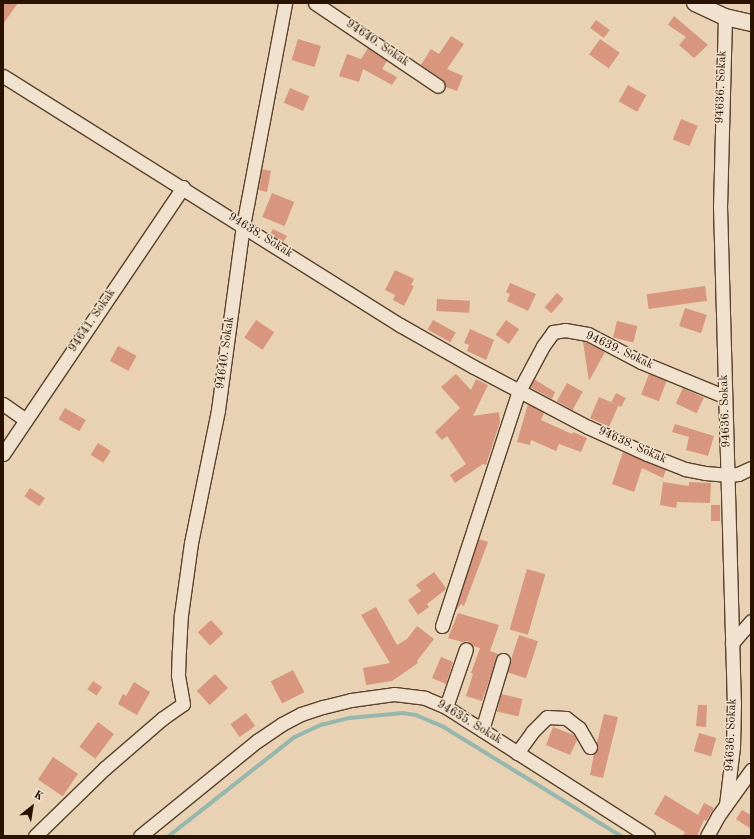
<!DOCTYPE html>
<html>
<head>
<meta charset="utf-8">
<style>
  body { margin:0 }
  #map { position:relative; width:754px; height:839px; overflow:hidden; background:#e8d2b3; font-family:"Old Standard TT",serif }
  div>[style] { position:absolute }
  .stream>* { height:3.5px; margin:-1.75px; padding:0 1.75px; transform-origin:1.75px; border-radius:1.75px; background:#97b7ae }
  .building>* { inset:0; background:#d7967d; transform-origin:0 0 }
  .roads { filter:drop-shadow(1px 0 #59422d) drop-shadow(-1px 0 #59422d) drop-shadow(0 1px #59422d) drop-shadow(0 -1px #59422d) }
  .minor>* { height:13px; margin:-6.5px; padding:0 6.5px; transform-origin:6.5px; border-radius:6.5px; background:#f0e2ce }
  .tertiary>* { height:16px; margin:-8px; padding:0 8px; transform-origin:8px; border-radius:8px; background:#f0e2ce }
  span { translate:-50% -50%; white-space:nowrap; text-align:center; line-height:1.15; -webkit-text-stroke:3px #f0e2ce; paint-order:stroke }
  .street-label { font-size:12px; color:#291200 }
  .frame { position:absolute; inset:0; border:4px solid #291200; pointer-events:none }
  .north { position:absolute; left:12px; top:787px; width:40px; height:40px; -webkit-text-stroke:3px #f0e2ce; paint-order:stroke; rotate:30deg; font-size:11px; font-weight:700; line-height:16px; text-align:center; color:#291200 }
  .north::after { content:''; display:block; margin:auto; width:14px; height:18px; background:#291200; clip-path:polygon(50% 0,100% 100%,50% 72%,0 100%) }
</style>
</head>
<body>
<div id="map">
  <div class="stream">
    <i style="left:169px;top:836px;width:160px;rotate:-38.2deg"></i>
    <i style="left:295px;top:737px;width:29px;rotate:-25deg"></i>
    <i style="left:321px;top:725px;width:30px;rotate:-14deg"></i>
    <i style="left:350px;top:718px;width:53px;rotate:-5.4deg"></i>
    <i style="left:403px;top:713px;width:13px;rotate:9deg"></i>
    <i style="left:416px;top:715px;width:30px;rotate:23deg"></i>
    <i style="left:444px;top:727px;width:208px;rotate:31.6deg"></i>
  </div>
  <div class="building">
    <i style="clip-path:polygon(3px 3px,18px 3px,3px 24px)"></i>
    <i style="clip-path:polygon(674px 16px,708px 45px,694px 58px,679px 45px,686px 37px,668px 25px)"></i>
    <i style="left:596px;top:20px;width:17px;height:10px;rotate:36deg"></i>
    <i style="clip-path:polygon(451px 36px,464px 44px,447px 69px,463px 76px,457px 91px,446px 87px,443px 80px,421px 65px,431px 49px,439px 54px)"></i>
    <i style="left:298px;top:39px;width:24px;height:22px;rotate:17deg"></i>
    <i style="left:600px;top:39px;width:24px;height:19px;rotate:35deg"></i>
    <i style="clip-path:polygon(368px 48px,387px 61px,382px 69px,397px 77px,392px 85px,363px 69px,359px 82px,339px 76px,347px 54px,361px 59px)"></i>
    <i style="left:628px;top:85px;width:21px;height:19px;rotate:29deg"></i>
    <i style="left:290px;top:88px;width:21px;height:16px;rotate:23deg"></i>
    <i style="left:681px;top:119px;width:18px;height:22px;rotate:22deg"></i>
    <i style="clip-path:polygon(262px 169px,271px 171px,267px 192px,259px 190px)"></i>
    <i style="left:272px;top:193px;width:24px;height:26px;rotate:22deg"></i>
    <i style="clip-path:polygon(273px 229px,287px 236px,283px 242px,270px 234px)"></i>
    <i style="clip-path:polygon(395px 270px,414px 279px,411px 285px,414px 286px,404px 306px,393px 300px,395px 295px,385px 290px)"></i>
    <i style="clip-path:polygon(510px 283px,536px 294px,528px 311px,507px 301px,510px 294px,506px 292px)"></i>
    <i style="left:705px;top:286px;width:15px;height:59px;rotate:82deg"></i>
    <i style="left:557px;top:293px;width:9px;height:19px;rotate:41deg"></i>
    <i style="left:437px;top:299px;width:33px;height:12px;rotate:3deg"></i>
    <i style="left:685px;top:308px;width:23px;height:19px;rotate:18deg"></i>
    <i style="left:256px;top:320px;width:22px;height:21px;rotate:34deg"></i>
    <i style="left:433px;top:320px;width:26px;height:11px;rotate:29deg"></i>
    <i style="left:506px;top:320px;width:16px;height:18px;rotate:35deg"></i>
    <i style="left:617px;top:321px;width:21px;height:17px;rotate:14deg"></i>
    <i style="clip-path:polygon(470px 329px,494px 340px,486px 360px,467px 351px,469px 345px,464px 343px)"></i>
    <i style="clip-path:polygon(583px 341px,605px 352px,589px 381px,585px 355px)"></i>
    <i style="left:118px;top:346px;width:21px;height:17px;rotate:28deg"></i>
    <i style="clip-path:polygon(456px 374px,471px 390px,476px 379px,488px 385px,473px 416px,499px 412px,500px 422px,486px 465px,483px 464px,455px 483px,450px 475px,466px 464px,447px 436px,442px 440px,435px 432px,460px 408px,441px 387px)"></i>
    <i style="left:649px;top:374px;width:19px;height:22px;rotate:21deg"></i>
    <i style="clip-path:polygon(534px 379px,555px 392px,552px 399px,530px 387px)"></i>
    <i style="left:567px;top:383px;width:18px;height:21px;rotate:29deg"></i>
    <i style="left:683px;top:388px;width:23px;height:17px;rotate:25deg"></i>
    <i style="left:616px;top:393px;width:11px;height:10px;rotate:27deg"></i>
    <i style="left:599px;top:397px;width:21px;height:23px;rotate:23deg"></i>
    <i style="clip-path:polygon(528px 404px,544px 413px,541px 420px,572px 434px,573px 432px,587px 438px,581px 452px,559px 444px,556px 451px,531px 440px,530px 445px,517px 442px)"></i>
    <i style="left:65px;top:408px;width:24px;height:13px;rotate:30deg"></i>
    <i style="clip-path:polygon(675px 424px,714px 436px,708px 456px,686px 450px,689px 437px,672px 432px)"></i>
    <i style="left:98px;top:443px;width:15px;height:14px;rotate:32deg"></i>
    <i style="clip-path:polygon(623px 452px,666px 470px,663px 478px,642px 468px,634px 492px,612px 484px)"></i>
    <i style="clip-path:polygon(663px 482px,689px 486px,689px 482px,711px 483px,710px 503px,677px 502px,676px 508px,660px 505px)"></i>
    <i style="left:30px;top:488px;width:18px;height:10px;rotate:34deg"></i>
    <i style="left:711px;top:505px;width:9px;height:16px"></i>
    <i style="clip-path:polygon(479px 539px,488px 542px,464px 606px,461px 604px,455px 612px)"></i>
    <i style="left:527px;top:569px;width:19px;height:63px;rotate:16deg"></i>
    <i style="clip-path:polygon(434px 572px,446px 588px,445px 590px,427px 604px,429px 607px,418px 615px,408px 600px,421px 591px,416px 585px)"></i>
    <i style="clip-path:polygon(376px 607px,397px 645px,407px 639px,417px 626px,434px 639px,417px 661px,418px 663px,392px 681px,366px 685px,363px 668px,390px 663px,361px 615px)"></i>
    <i style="clip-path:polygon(458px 613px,499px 625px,490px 651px,498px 654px,482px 701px,466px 696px,473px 674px,471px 673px,480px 648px,473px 646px,468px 641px,462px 642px,448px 638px)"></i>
    <i style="left:211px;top:620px;width:18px;height:18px;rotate:47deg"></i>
    <i style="left:519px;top:635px;width:20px;height:39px;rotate:18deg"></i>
    <i style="clip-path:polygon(441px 657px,453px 662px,446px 684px,432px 678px)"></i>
    <i style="left:293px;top:670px;width:25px;height:25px;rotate:63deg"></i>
    <i style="left:215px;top:674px;width:19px;height:25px;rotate:47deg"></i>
    <i style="left:93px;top:681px;width:11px;height:10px;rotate:34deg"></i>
    <i style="clip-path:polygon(134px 682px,150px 692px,137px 715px,118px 704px,123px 694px,126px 696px)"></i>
    <i style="left:501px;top:694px;width:22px;height:18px;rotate:13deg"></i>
    <i style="clip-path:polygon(698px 705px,707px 705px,706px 727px,696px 726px)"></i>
    <i style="left:246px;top:713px;width:16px;height:19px;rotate:55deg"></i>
    <i style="clip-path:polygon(604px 714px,618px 717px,603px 778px,590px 775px,594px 754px,598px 747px,597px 743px)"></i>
    <i style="left:98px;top:722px;width:20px;height:31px;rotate:37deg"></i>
    <i style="clip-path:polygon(553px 727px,574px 735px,577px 740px,570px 755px,546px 745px)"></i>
    <i style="left:699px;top:733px;width:18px;height:19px;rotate:16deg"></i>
    <i style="left:53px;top:757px;width:30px;height:27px;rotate:34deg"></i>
    <i style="clip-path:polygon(665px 795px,698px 815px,704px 803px,714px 808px,706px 821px,704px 820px,697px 836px,683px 836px,685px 832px,654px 814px)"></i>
    <i style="clip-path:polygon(742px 810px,751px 815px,751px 829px,736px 819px)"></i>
  </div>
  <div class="roads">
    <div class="minor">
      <i style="left:315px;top:3px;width:148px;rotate:34deg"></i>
      <i style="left:725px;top:17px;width:189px;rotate:91.5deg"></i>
      <i style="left:720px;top:206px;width:497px;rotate:88.4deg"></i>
      <i style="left:734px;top:703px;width:44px;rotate:91.3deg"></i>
      <i style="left:733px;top:747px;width:58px;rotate:96.9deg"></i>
      <i style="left:3px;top:76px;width:469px;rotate:32.1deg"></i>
      <i style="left:400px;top:325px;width:85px;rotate:29.6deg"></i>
      <i style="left:474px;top:367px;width:129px;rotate:27.8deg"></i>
      <i style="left:588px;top:427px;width:65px;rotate:24.6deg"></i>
      <i style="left:647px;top:454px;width:41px;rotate:21.5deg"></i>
      <i style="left:685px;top:469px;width:20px;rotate:11deg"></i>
      <i style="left:705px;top:473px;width:24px;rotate:5deg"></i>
      <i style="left:729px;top:475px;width:9px;rotate:-6deg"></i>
      <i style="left:738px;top:474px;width:14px;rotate:-25deg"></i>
      <i style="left:3px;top:404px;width:28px;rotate:35deg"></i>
      <i style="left:3px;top:454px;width:322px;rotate:-56deg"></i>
      <i style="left:442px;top:626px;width:247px;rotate:-71.9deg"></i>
      <i style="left:519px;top:391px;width:51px;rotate:-61.9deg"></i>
      <i style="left:543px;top:346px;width:17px;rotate:-54deg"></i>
      <i style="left:553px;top:332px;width:12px;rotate:-9deg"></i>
      <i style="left:565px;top:330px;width:23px;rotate:10deg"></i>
      <i style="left:588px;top:334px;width:60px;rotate:27.8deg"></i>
      <i style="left:641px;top:362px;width:90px;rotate:22.3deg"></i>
      <i style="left:732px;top:643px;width:29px;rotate:-49deg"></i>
      <i style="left:446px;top:707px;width:61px;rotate:-71deg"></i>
      <i style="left:482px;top:730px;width:73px;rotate:-73.3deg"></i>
      <i style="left:517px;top:753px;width:26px;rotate:-54deg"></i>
      <i style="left:532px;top:732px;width:21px;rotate:-45deg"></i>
      <i style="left:547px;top:717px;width:19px;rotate:3deg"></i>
      <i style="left:566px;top:718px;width:16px;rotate:38deg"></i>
      <i style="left:579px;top:728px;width:22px;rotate:60deg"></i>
      <i style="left:35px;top:836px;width:98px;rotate:-44.2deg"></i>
      <i style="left:105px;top:768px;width:77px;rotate:-40.8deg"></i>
      <i style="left:163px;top:718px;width:24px;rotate:-35deg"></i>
      <i style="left:183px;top:704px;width:29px;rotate:-100deg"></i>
      <i style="left:178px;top:675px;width:25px;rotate:-88deg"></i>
      <i style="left:179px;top:650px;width:35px;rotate:-87deg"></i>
      <i style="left:181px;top:615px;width:73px;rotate:-82.1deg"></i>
      <i style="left:191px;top:543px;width:136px;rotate:-78.5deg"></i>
      <i style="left:218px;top:410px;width:186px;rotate:-82.3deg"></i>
      <i style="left:243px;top:226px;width:227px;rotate:-79.3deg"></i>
      <i style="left:140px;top:836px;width:151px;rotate:-39.1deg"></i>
      <i style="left:257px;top:741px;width:30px;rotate:-34deg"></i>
      <i style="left:282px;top:724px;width:21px;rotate:-28deg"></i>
      <i style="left:301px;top:714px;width:23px;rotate:-18deg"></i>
      <i style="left:323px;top:707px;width:29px;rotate:-14deg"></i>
      <i style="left:351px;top:700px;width:43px;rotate:-7.9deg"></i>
      <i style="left:394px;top:694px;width:31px;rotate:7deg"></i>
      <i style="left:425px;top:698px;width:23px;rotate:23deg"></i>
      <i style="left:446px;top:707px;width:240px;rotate:32.6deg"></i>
      <i style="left:707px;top:836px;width:23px;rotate:-61deg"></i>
      <i style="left:718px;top:816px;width:57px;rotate:-54.3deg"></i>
    </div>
    <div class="tertiary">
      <i style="left:695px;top:3px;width:33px;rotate:25deg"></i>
      <i style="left:725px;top:17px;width:27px;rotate:13deg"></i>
    </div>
  </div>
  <div class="street-label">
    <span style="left:377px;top:44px;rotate:34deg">94640. Sokak</span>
    <span style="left:722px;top:87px;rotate:-88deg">94636. Sokak</span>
    <span style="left:260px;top:236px;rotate:32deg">94638. Sokak</span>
    <span style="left:93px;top:321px;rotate:-56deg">94641. Sokak</span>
    <span style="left:619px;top:351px;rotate:25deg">94639. Sokak</span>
    <span style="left:226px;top:353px;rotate:-82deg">94640. Sokak</span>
    <span style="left:726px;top:411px;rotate:-92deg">94636. Sokak</span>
    <span style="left:632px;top:446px;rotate:24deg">94638. Sokak</span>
    <span style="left:469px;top:723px;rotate:31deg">94635. Sokak</span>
    <span style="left:732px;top:735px;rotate:-88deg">94636. Sokak</span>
  </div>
  <div class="frame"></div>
  <div class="north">K</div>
</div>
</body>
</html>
